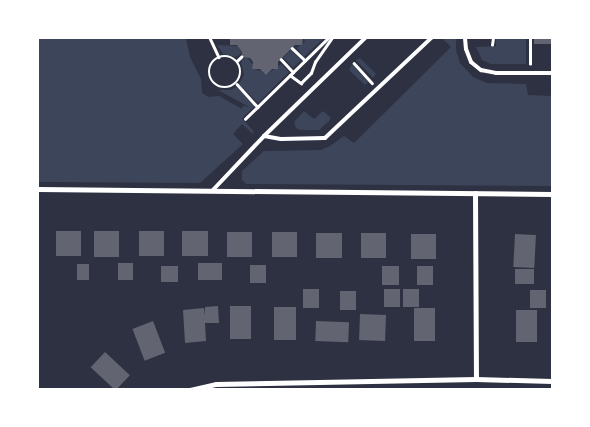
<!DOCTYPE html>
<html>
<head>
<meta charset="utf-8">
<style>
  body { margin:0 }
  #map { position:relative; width:590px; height:427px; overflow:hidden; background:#2d3142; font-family:Montserrat,sans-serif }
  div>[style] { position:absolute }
  .green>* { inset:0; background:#3c4559; transform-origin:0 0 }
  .building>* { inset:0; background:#626471; transform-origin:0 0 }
  .path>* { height:2.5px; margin:-1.25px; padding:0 1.25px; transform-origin:1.25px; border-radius:1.25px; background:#fff }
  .path>.ring { margin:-1.25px; padding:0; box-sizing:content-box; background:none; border:2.5px solid #fff; border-radius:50% }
  .service>* { height:4px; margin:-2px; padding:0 2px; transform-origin:2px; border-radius:2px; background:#fff }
  .minor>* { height:5px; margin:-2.5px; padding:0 2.5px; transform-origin:2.5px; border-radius:2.5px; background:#fff }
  span { translate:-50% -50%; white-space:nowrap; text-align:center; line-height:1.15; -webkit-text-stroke:4px #fff; paint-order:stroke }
  .frame { position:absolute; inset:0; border:39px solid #fff; pointer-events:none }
</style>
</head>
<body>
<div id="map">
  <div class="green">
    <i style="clip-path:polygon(38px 38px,186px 38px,190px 57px,201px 79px,202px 93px,209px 97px,219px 96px,242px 109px,243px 106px,249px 107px,218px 90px,230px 90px,237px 87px,255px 106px,242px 118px,254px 132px,253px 134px,242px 124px,233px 134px,243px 144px,200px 183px,38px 182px)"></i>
    <i style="clip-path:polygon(303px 38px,324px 38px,304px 57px,297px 48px,305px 41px)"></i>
    <i style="clip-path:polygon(442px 38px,456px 38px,456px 50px,460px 63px,473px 77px,487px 83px,526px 84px,528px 95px,552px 96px,552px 186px,246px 184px,242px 180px,242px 171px,264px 151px,321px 150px,330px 146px,344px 136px,354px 143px,451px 47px)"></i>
    <i style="clip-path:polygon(496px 38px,526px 38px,526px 64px,491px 64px,482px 60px,476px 47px,496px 46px)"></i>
    <i style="clip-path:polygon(217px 45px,238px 46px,242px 53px,236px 57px,223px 54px)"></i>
    <i style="left:291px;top:50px;width:14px;height:11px;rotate:45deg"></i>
    <i style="clip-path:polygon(246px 56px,258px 71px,260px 70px,266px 75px,281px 64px,289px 72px,258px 103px,239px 84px,244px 75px,241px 62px)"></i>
    <i style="clip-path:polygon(360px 58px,376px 74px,373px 78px,356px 60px)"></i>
    <i style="clip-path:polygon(352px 64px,368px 82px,365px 85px,349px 70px)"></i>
    <i style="clip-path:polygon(304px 111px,314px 119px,323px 111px,330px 117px,330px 120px,319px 130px,300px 130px,296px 128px,294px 122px)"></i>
  </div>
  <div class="building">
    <i style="clip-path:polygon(230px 38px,303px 38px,302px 45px,295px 45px,278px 62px,278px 69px,272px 69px,266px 75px,260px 69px,252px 69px,253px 62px,250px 58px,242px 57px,242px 52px,237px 45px,230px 45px)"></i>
    <i style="left:534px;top:38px;width:18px;height:6px"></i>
    <i style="left:56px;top:231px;width:25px;height:25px"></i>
    <i style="left:94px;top:231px;width:25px;height:26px"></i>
    <i style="left:139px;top:231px;width:25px;height:25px"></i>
    <i style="left:182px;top:231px;width:26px;height:25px"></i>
    <i style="left:227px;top:232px;width:25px;height:25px"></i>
    <i style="left:272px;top:232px;width:25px;height:25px"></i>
    <i style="left:316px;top:233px;width:26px;height:25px"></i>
    <i style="left:361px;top:233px;width:25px;height:25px"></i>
    <i style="left:411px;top:234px;width:25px;height:25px"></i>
    <i style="left:515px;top:234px;width:21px;height:33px;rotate:3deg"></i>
    <i style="left:118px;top:263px;width:15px;height:17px"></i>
    <i style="left:198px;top:263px;width:24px;height:17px"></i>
    <i style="left:77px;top:264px;width:12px;height:16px"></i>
    <i style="left:250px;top:265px;width:16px;height:18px"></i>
    <i style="left:161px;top:266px;width:17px;height:16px"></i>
    <i style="left:382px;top:266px;width:17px;height:19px"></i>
    <i style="left:417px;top:266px;width:16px;height:19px"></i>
    <i style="left:515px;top:269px;width:19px;height:15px"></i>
    <i style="left:303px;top:289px;width:16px;height:19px"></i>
    <i style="left:384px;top:289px;width:16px;height:18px"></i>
    <i style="left:403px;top:289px;width:16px;height:18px"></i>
    <i style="left:530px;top:290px;width:16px;height:18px"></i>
    <i style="left:340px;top:291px;width:16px;height:19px"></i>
    <i style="clip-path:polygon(218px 306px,219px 323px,205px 323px,206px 341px,185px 343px,183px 310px,204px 308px,205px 316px,205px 307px)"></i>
    <i style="left:230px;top:306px;width:21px;height:33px"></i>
    <i style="left:274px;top:307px;width:22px;height:33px"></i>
    <i style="left:414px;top:308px;width:21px;height:33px"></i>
    <i style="left:516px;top:310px;width:21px;height:32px"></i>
    <i style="left:360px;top:314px;width:26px;height:26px;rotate:2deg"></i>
    <i style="left:153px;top:321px;width:34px;height:22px;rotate:69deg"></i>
    <i style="left:316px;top:321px;width:33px;height:20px;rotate:2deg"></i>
    <i style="left:105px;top:352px;width:34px;height:21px;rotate:43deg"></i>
  </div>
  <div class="path">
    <i style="left:210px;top:38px;width:21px;rotate:65deg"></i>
    <i style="left:492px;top:45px;width:7px;rotate:-82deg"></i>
    <i style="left:292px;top:48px;width:18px;rotate:43deg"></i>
    <i class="ring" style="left:209px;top:56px;width:29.5px;height:29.5px"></i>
    <i style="left:281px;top:59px;width:18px;rotate:47deg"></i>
    <i style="left:237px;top:61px;width:6px;rotate:-45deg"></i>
    <i style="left:354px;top:63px;width:27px;rotate:48deg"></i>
    <i style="left:530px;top:64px;width:26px;rotate:-90deg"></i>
    <i style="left:290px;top:75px;width:14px;rotate:36deg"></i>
    <i style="left:301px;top:83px;width:14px;rotate:-45deg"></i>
    <i style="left:311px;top:73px;width:12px;rotate:-70deg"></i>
    <i style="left:315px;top:62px;width:29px;rotate:-55deg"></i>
    <i style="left:237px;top:84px;width:31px;rotate:48deg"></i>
    <i style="left:245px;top:119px;width:116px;rotate:-44.3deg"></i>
  </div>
  <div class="service">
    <i style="left:465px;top:38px;width:11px;rotate:85deg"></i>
    <i style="left:466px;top:49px;width:14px;rotate:69deg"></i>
    <i style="left:471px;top:62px;width:13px;rotate:39deg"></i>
    <i style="left:481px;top:70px;width:15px;rotate:11deg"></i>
    <i style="left:496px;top:73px;width:56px"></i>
    <i style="left:264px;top:136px;width:17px;rotate:10deg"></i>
    <i style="left:281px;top:139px;width:44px;rotate:-1.3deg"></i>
    <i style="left:325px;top:138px;width:146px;rotate:-43.3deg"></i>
    <i style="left:212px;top:191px;width:76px;rotate:-46.6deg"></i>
    <i style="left:264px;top:136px;width:141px;rotate:-44.1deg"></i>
  </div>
  <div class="minor">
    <i style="left:38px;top:189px;width:514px;rotate:0.56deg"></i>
    <i style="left:475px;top:193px;width:186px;rotate:89.7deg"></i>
    <i style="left:190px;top:390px;width:27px;rotate:-13deg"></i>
    <i style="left:216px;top:384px;width:260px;rotate:-1.1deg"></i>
    <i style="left:476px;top:379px;width:76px;rotate:1.5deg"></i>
  </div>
  <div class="frame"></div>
</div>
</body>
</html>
